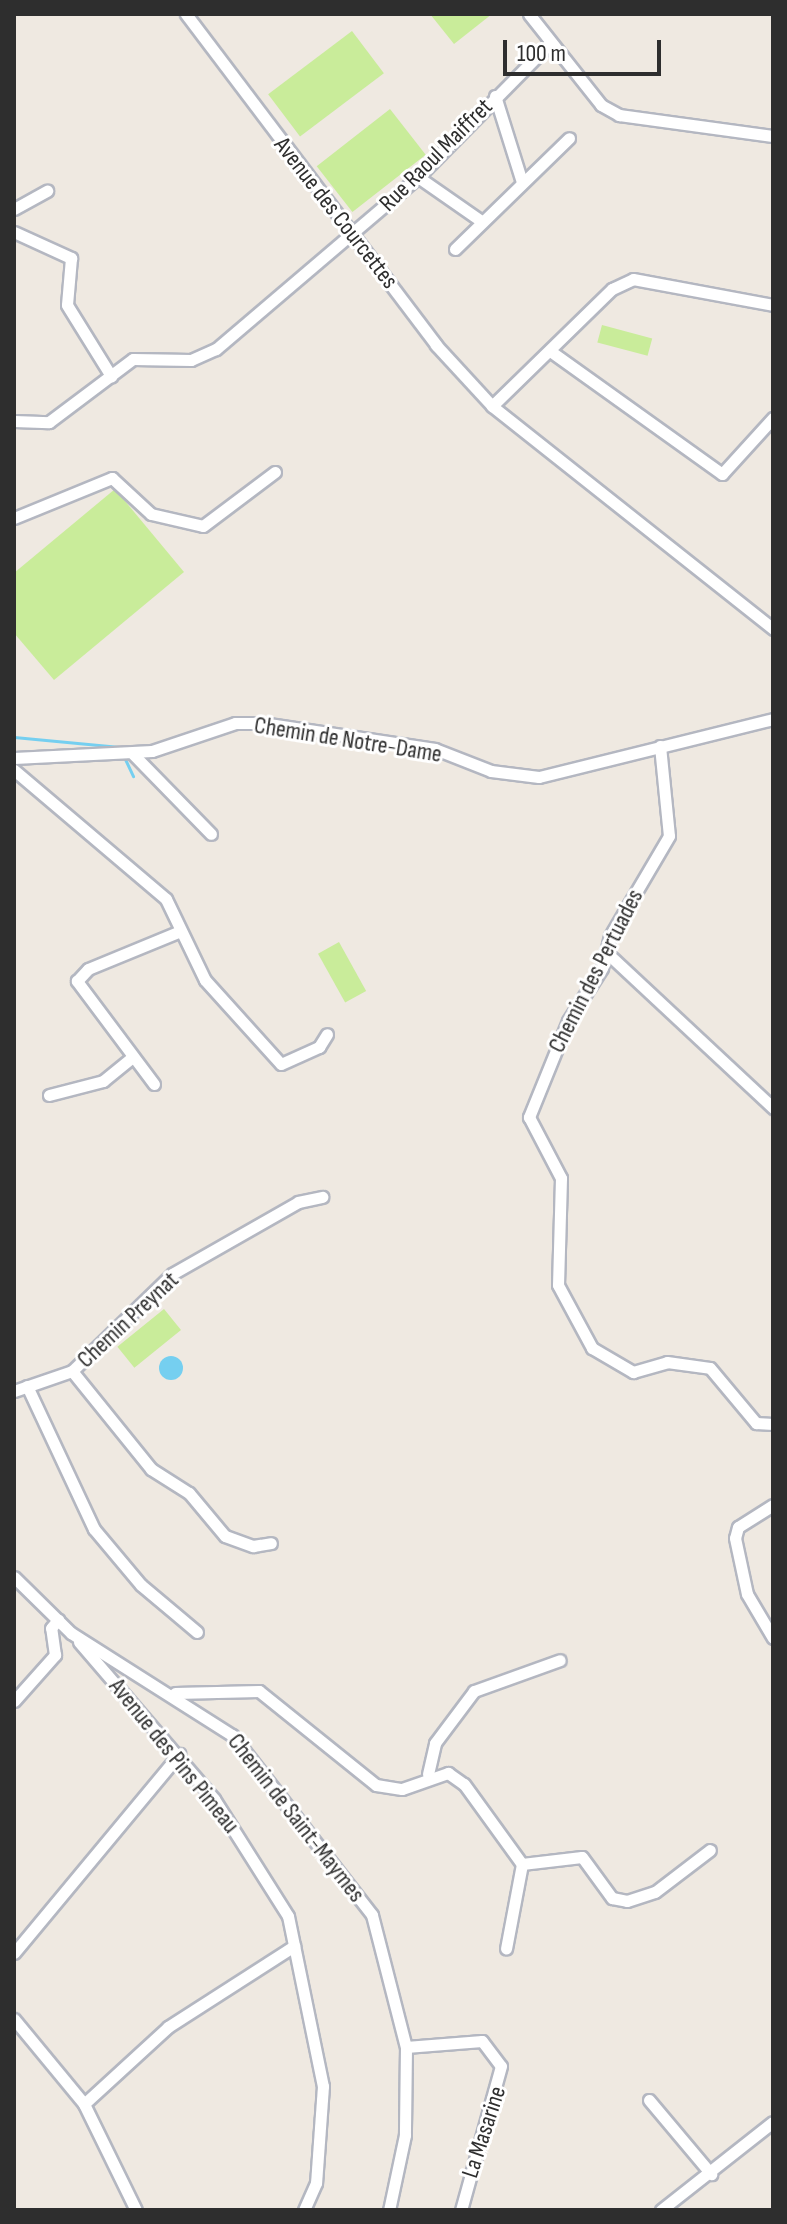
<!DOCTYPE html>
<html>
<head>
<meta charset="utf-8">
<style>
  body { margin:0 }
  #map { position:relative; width:787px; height:2224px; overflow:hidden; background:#efe9e1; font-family:"Sofia Sans Condensed",sans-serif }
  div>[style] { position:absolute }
  .pitch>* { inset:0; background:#c9ec9a; transform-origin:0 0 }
  .water>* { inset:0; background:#75cff0 }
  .round { border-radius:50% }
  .stream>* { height:3px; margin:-1.5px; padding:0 1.5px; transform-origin:1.5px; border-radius:1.5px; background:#75cff0 }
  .roads { filter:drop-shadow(2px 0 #b4b7c1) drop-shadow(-2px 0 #b4b7c1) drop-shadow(0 2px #b4b7c1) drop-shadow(0 -2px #b4b7c1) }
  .minor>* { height:11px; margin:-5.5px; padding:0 5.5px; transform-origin:5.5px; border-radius:5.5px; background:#fff }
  span { translate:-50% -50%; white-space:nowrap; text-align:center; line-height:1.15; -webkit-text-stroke:6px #fff; paint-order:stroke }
  .street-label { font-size:24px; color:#2e2e2e }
  .frame { position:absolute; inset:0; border:16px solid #2e2e2e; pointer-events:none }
  .scale { position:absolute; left:503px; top:40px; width:158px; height:36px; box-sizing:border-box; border:4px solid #2e2e2e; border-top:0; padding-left:10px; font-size:24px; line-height:28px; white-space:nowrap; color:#2e2e2e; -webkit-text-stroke:6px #fff; paint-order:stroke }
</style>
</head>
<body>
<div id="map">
  <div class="pitch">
    <i style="clip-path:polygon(430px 14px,492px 14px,454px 44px)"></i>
    <i style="left:352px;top:31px;width:53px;height:105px;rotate:53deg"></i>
    <i style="left:390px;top:109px;width:58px;height:93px;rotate:52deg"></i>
    <i style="left:602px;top:325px;width:52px;height:18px;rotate:15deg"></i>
    <i style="clip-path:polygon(115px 489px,184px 572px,54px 680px,14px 633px,14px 573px)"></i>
    <i style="left:339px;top:942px;width:56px;height:24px;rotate:61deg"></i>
    <i style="left:164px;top:1309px;width:27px;height:60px;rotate:51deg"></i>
  </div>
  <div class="water">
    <i class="round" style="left:159px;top:1356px;width:24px;height:24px"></i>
  </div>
  <div class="stream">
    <i style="left:14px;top:737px;width:106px;rotate:5.4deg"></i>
    <i style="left:125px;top:759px;width:19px;rotate:65deg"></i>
  </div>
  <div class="roads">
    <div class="minor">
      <i style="left:186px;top:14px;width:415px;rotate:52.9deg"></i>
      <i style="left:436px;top:345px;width:83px;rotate:47.4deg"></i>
      <i style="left:492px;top:406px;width:359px;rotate:38.4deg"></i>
      <i style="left:529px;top:14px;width:116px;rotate:51.6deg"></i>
      <i style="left:601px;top:105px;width:21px;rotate:29deg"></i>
      <i style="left:619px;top:115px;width:155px;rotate:7.8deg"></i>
      <i style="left:495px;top:96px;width:90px;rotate:72.6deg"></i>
      <i style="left:418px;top:177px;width:77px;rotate:34.9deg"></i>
      <i style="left:14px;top:209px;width:38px;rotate:-29deg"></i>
      <i style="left:14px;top:232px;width:63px;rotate:24.5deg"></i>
      <i style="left:71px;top:258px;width:47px;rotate:94.9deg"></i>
      <i style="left:67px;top:305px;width:84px;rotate:58.2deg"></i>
      <i style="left:455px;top:249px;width:159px;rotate:-44.2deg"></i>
      <i style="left:553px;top:353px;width:208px;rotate:35.6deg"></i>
      <i style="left:722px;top:474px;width:76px;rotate:-47.7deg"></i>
      <i style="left:492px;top:406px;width:168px;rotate:-44.3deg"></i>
      <i style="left:612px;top:289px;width:23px;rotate:-25deg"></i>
      <i style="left:633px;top:279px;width:142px;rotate:10.5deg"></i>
      <i style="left:14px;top:421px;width:35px;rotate:2deg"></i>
      <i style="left:49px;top:422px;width:105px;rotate:-36.9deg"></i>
      <i style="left:133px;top:359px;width:58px;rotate:1deg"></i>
      <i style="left:191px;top:360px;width:27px;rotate:-24deg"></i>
      <i style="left:216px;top:349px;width:265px;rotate:-40.4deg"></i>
      <i style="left:418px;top:177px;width:188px;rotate:-45.4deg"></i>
      <i style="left:14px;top:518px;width:106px;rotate:-22.2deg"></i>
      <i style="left:112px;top:478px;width:53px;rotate:42.7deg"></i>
      <i style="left:151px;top:514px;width:53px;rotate:13deg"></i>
      <i style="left:203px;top:526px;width:90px;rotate:-36.9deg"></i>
      <i style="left:660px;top:746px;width:90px;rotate:84.3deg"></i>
      <i style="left:669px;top:836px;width:116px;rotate:120.5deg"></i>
      <i style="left:610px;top:936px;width:33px;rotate:104deg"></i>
      <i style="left:602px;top:968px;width:63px;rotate:122.7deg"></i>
      <i style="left:568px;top:1021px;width:104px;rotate:112.1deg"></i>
      <i style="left:529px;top:1117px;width:69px;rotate:62.3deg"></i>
      <i style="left:561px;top:1178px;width:107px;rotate:91.6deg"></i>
      <i style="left:558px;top:1285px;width:72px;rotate:61.6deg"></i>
      <i style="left:592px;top:1348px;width:48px;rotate:30.3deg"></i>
      <i style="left:633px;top:1372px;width:35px;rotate:-16deg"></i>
      <i style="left:667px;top:1362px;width:43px;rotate:7.9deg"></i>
      <i style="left:710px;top:1368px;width:72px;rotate:50.1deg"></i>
      <i style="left:756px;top:1423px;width:17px;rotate:3deg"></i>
      <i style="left:132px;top:753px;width:113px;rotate:45.7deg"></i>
      <i style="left:14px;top:758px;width:138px;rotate:-2.9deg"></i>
      <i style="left:152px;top:751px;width:88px;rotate:-18.6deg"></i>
      <i style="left:235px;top:723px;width:27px"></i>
      <i style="left:262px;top:723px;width:175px;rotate:8.5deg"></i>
      <i style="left:435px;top:749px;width:60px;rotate:21.4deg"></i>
      <i style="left:491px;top:771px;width:48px;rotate:7.1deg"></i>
      <i style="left:539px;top:777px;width:241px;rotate:-13.9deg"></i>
      <i style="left:14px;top:770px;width:199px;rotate:40.3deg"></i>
      <i style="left:166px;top:899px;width:90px;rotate:64.3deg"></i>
      <i style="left:205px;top:980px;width:113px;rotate:47.9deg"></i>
      <i style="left:281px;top:1064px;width:42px;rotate:-24.1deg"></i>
      <i style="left:319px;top:1047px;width:15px;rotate:-58deg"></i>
      <i style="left:606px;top:952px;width:229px;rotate:43deg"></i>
      <i style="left:154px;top:1084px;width:129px;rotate:-126.8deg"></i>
      <i style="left:77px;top:981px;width:16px;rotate:-47deg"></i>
      <i style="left:88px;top:969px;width:97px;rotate:-22.3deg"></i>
      <i style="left:49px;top:1095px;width:56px;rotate:-14.5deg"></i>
      <i style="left:103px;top:1081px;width:38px;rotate:-39deg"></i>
      <i style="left:72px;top:1371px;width:126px;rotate:51.1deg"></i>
      <i style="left:151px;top:1469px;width:45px;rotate:32.3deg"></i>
      <i style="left:189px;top:1493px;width:56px;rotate:50.1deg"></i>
      <i style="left:225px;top:1536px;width:30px;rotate:20deg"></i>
      <i style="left:253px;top:1546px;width:18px;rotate:-9deg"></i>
      <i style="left:27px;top:1386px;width:158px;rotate:64.9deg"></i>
      <i style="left:94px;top:1529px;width:73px;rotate:50deg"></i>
      <i style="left:141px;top:1585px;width:73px;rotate:40deg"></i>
      <i style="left:14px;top:1391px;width:61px;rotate:-19deg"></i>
      <i style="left:72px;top:1371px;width:139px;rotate:-44.1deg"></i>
      <i style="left:172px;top:1274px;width:145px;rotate:-29.7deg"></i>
      <i style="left:298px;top:1202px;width:25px;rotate:-12deg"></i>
      <i style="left:773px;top:1505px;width:41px;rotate:147.8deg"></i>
      <i style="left:738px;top:1527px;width:11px;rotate:105deg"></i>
      <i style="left:735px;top:1538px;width:57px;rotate:77.9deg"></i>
      <i style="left:747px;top:1594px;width:51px;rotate:59.4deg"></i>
      <i style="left:14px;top:1577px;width:80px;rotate:44.5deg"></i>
      <i style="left:71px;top:1633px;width:191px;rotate:32.4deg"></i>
      <i style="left:232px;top:1735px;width:228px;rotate:52.1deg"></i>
      <i style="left:372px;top:1915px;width:136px;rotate:75.6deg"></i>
      <i style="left:406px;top:2047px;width:88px;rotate:90.7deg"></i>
      <i style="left:405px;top:2135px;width:77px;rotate:102deg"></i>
      <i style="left:79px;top:1642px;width:207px;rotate:49.3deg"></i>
      <i style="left:214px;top:1799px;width:138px;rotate:57.7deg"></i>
      <i style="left:288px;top:1916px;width:174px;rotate:78.4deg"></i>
      <i style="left:323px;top:2086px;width:97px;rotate:94.1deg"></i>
      <i style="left:316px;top:2183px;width:30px;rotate:114deg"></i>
      <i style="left:175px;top:1693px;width:84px;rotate:-1.4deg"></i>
      <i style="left:259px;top:1691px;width:150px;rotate:38.8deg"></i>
      <i style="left:376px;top:1785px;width:26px;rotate:9deg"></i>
      <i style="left:402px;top:1789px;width:49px;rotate:-19.2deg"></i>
      <i style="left:448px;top:1773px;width:19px;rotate:35deg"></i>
      <i style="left:464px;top:1784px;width:99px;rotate:54.1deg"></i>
      <i style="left:522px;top:1864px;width:86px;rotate:100.7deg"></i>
      <i style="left:14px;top:1701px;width:62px;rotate:-48.3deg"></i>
      <i style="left:55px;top:1655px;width:27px;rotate:-98deg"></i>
      <i style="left:51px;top:1628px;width:11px;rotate:-49deg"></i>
      <i style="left:428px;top:1774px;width:32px;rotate:-77deg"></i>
      <i style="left:435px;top:1743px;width:65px;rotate:-53.1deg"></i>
      <i style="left:474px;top:1691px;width:91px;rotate:-19.8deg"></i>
      <i style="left:522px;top:1864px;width:60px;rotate:-6.7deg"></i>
      <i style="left:582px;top:1857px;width:51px;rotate:53.8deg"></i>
      <i style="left:612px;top:1898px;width:15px;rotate:11deg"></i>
      <i style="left:627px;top:1901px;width:29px;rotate:-18deg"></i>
      <i style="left:655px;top:1892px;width:69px;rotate:-37.4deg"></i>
      <i style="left:14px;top:1953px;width:259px;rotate:-50.3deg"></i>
      <i style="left:14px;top:2019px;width:110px;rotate:50.5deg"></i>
      <i style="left:84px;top:2104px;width:118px;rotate:63.9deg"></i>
      <i style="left:406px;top:2047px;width:76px;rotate:-4.5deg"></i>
      <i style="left:482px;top:2041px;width:31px;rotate:53deg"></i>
      <i style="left:501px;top:2066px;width:149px;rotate:105.5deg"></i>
      <i style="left:649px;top:2100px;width:97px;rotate:50deg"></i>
      <i style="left:84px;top:2104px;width:114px;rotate:-42.5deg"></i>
      <i style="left:168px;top:2027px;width:150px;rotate:-32.7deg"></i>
      <i style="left:661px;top:2210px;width:142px;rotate:-38.2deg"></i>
    </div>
  </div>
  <div class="street-label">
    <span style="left:436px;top:155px;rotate:-45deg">Rue Raoul Maiffret</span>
    <span style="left:336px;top:213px;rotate:52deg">Avenue des Courcettes</span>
    <span style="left:348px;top:740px;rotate:9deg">Chemin de Notre-Dame</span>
    <span style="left:596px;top:971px;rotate:-63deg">Chemin des Pertuades</span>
    <span style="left:128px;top:1320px;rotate:-43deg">Chemin Preynat</span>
    <span style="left:174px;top:1756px;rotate:51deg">Avenue des Pins Pimeau</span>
    <span style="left:296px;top:1818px;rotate:52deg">Chemin de Saint-Maymes</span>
    <span style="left:484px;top:2132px;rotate:-72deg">La Masarine</span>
  </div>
  <div class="frame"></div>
  <div class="scale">100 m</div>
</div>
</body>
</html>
